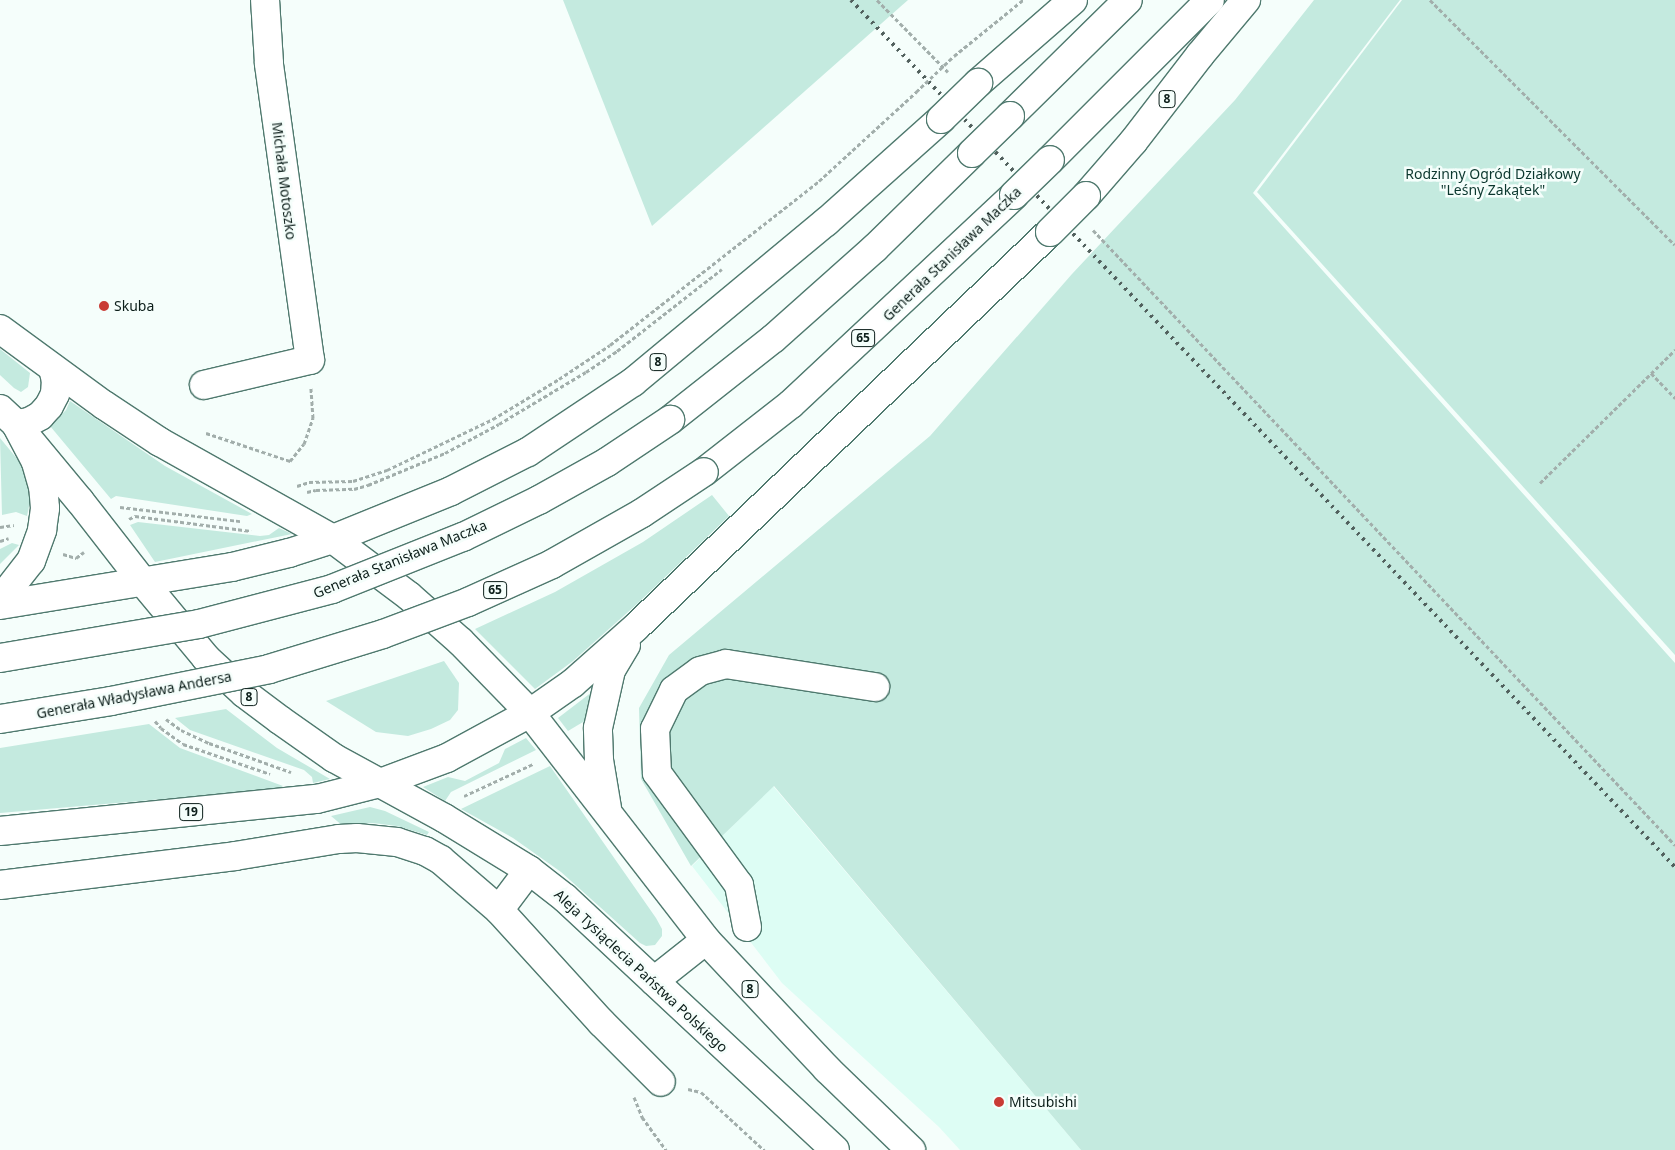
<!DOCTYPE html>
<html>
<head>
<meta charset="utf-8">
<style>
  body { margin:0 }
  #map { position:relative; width:1675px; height:1150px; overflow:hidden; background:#f5fefb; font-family:"Noto Sans",sans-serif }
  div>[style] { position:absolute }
  .built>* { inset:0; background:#ddfdf4 }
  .green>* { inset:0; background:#c4eadf }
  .path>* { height:3px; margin-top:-1.5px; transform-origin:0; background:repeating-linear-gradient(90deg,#a2aeab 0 4px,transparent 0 6.5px) }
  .roads { filter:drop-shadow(1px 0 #4f796e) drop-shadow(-1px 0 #4f796e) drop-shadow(0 1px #4f796e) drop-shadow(0 -1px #4f796e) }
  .minor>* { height:28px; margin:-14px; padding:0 14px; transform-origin:14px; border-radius:14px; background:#fff }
  .major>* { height:28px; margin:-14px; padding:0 14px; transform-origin:14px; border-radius:14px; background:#fff }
  .highway>* { height:28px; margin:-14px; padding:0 14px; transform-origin:14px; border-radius:14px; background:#fff }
  .rail>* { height:4px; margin-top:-2px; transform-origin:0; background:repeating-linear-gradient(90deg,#51605d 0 2.5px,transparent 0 7.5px) }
  .path-bridge>* { height:3px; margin-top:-1.5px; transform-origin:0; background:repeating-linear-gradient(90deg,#a2aeab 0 4px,transparent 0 6.5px) }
  .bridges { filter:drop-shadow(1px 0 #4f796e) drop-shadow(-1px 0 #4f796e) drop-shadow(0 1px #4f796e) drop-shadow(0 -1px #4f796e) }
  .highway-bridge>* { height:28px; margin:-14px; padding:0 14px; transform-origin:14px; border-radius:14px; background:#fff }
  .dots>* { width:14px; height:14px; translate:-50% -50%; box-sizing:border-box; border:2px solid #f5fefb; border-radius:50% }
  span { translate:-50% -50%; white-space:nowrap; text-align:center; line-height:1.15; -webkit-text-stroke:5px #f5fefb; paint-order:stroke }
  .shield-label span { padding:1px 4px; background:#f5fefb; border:1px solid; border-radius:4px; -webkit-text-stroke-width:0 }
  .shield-label { font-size:12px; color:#0c1e1a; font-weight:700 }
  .park-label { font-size:14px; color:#0b372e }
  .street-label { font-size:14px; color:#0c1e1a }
  .poi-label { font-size:14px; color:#0c1e1a }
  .left { translate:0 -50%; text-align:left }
</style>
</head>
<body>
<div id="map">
  <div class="built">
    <i style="clip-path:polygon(773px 786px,1081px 1150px,960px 1150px,939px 1127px,782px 983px,692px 866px)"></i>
  </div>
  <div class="green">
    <i style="clip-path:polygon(563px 0,908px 0,652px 226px)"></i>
    <i style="clip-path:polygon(1314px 0,1400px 0,1253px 193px,1675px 663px,1675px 1150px,1081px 1150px,774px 786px,691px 866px,641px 779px,639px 708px,669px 655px,930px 436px,1072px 274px,1235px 100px)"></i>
    <i style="clip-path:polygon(1402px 0,1675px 0,1675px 655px,1257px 192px)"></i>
    <i style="clip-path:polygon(0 349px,30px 373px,28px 387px,21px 392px,14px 388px,0 375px)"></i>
    <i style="clip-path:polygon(70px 401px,165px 466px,252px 514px,247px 516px,116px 496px,111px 499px,50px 426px,66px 410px)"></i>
    <i style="clip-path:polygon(0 438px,23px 466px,31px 497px,27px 516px,16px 512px,2px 515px)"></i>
    <i style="clip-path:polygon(712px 495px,729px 516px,637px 604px,573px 661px,535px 689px,475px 629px,555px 592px,643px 542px)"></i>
    <i style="clip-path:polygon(138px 522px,260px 536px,269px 535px,279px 528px,292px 534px,155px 562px,130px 525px)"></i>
    <i style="clip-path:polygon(12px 543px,19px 545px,0 564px,0 549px)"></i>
    <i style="clip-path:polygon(444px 661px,459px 683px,458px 710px,450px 720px,431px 729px,408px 736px,376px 732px,326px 701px)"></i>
    <i style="clip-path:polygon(592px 692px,588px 719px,568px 731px,558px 718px)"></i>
    <i style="clip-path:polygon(226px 709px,277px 748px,330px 779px,313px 783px,312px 777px,304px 770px,190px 730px,175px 718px)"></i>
    <i style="clip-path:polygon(149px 724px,180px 748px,283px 786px,279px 789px,0 813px,0 748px)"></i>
    <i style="clip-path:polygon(526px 738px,536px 750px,451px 792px,445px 801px,423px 787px,448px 777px,465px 781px,499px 763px,505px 749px)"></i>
    <i style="clip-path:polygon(550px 766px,656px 918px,662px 929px,662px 936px,655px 945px,646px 946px,640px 943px,561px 872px,513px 838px,461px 809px)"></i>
    <i style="clip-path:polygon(370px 807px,385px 811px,429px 832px,427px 835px,397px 826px,373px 823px,343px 826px,331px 816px)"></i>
  </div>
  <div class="path">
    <i style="left:877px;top:0;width:101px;rotate:45.4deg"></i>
    <i style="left:1430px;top:0;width:346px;rotate:45deg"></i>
    <i style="left:954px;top:56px;width:89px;rotate:-39.1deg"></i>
    <i style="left:1093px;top:230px;width:847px;rotate:46.58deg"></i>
    <i style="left:1651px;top:373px;width:35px;rotate:46deg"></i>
    <i style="left:206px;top:433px;width:89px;rotate:18.4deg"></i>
    <i style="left:290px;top:461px;width:22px;rotate:-51deg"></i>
    <i style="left:304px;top:444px;width:28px;rotate:-71deg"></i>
    <i style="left:313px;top:418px;width:30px;rotate:-94deg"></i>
    <i style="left:1540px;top:483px;width:190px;rotate:-44.6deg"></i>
    <i style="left:297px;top:486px;width:13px;rotate:-18deg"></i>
    <i style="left:309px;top:482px;width:44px;rotate:-1.3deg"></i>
    <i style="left:353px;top:481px;width:36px;rotate:-18deg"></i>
    <i style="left:387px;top:470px;width:118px;rotate:-25.7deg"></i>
    <i style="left:493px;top:419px;width:77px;rotate:-31.2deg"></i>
    <i style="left:559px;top:379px;width:61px;rotate:-33.7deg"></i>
    <i style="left:610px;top:345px;width:266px;rotate:-38.1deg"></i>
    <i style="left:819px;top:181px;width:132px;rotate:-42.5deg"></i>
    <i style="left:307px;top:492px;width:9px;rotate:-13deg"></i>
    <i style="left:316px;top:490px;width:38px;rotate:-2deg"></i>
    <i style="left:354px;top:489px;width:15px;rotate:-16deg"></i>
    <i style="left:368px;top:485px;width:83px;rotate:-22.6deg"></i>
    <i style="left:445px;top:453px;width:61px;rotate:-28.2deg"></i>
    <i style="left:499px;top:424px;width:101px;rotate:-30.9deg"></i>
    <i style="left:586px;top:372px;width:37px;rotate:-34deg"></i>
    <i style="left:617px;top:351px;width:133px;rotate:-38deg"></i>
    <i style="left:120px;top:507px;width:121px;rotate:6.7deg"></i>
    <i style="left:129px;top:519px;width:7px;rotate:-27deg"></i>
    <i style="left:135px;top:516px;width:117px;rotate:7.4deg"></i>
    <i style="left:0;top:527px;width:14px;rotate:-8deg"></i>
    <i style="left:0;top:541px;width:9px;rotate:-18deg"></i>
    <i style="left:63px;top:554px;width:14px;rotate:17deg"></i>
    <i style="left:76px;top:558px;width:10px;rotate:-37deg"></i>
    <i style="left:166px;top:719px;width:19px;rotate:36deg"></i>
    <i style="left:181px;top:730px;width:31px;rotate:25deg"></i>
    <i style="left:209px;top:743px;width:87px;rotate:19.5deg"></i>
    <i style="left:155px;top:721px;width:9px;rotate:49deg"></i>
    <i style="left:161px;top:728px;width:27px;rotate:36deg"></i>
    <i style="left:183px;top:744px;width:92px;rotate:19deg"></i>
    <i style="left:464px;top:796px;width:76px;rotate:-24.9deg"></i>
    <i style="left:688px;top:1089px;width:13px;rotate:13deg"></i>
    <i style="left:701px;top:1092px;width:86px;rotate:42.6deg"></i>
    <i style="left:634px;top:1097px;width:22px;rotate:68deg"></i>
    <i style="left:642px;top:1117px;width:41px;rotate:54deg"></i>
  </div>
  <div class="roads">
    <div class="minor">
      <i style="left:204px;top:385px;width:109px;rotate:-13.3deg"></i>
      <i style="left:310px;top:360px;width:300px;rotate:-97.9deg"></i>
      <i style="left:269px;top:63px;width:63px;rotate:-93.6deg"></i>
      <i style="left:0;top:885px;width:237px;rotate:-7deg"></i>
      <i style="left:235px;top:856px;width:105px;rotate:-9.3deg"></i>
      <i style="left:339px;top:839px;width:18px;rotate:-3deg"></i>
      <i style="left:357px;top:838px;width:40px;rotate:5.7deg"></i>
      <i style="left:397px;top:842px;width:29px;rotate:18deg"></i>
      <i style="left:425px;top:851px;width:18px;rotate:29deg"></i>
      <i style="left:441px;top:860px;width:77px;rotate:40.8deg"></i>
      <i style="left:499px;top:910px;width:153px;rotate:47.7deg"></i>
      <i style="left:602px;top:1023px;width:83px;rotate:45deg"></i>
      <i style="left:499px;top:910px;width:50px;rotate:-53.1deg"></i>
      <i style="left:747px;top:927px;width:43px;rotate:-100.8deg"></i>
      <i style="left:739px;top:885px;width:139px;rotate:-126.2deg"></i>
      <i style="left:657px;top:773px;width:44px;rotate:-92.6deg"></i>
      <i style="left:655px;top:729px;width:43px;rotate:-64deg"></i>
      <i style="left:674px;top:690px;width:32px;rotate:-36deg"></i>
      <i style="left:700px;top:671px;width:27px;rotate:-15deg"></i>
      <i style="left:726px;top:664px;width:151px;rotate:8.8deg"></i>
    </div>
    <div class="major">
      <i style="left:0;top:329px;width:129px;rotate:36.2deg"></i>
      <i style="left:104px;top:405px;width:67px;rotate:33.5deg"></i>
      <i style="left:160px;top:442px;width:198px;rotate:29.3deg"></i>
      <i style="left:0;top:409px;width:22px;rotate:43deg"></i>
      <i style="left:16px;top:424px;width:100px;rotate:50.3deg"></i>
      <i style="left:80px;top:501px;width:103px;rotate:52.1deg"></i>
      <i style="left:16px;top:424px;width:13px;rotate:-9deg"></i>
      <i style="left:29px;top:422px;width:13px;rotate:-29deg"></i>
      <i style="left:40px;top:416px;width:13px;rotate:-48deg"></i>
      <i style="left:49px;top:406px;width:13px;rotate:-63deg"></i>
      <i style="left:55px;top:394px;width:13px;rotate:-86deg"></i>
      <i style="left:56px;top:381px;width:13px;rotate:-103deg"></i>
    </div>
    <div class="highway">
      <i style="left:978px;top:83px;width:126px;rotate:-41.1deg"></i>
      <i style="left:1010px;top:116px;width:165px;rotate:-44.5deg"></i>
      <i style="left:1050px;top:160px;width:226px;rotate:-45deg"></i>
      <i style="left:1086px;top:196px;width:72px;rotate:-49deg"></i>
      <i style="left:1133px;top:142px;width:110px;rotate:-52.4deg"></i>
      <i style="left:1200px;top:55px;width:72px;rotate:-50.1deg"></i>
      <i style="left:670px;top:420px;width:132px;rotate:-38.3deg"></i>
      <i style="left:774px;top:338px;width:134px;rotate:-41.7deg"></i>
      <i style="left:874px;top:249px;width:137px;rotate:-44.4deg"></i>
      <i style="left:704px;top:472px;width:110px;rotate:-38deg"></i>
      <i style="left:791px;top:404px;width:306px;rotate:-43.1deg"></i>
      <i style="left:333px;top:539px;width:95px;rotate:36.9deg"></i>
      <i style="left:409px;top:596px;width:69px;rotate:41.5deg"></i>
      <i style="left:461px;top:642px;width:99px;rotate:45.8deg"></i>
      <i style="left:530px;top:713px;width:287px;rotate:52.2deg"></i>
      <i style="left:706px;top:940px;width:177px;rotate:46.8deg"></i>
      <i style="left:827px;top:1069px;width:117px;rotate:44deg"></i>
      <i style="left:143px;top:582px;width:99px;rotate:50.3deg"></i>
      <i style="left:206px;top:658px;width:52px;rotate:42.6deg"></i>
      <i style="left:244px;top:693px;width:45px;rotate:36.9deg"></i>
      <i style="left:280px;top:720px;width:66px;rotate:35.1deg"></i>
      <i style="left:334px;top:758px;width:125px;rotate:28.6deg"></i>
      <i style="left:444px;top:818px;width:100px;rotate:31.5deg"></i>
      <i style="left:529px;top:870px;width:46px;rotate:37.9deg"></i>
      <i style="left:565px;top:898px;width:369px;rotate:43deg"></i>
      <i style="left:0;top:595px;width:9px;rotate:-32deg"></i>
      <i style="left:8px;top:590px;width:37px;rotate:-52deg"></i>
      <i style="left:31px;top:561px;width:33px;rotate:-70deg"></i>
      <i style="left:42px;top:530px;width:22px;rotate:-82deg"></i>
      <i style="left:45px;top:508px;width:21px;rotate:-95deg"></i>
      <i style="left:43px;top:487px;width:26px;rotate:-106deg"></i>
      <i style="left:36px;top:462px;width:43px;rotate:-117.8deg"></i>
      <i style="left:0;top:605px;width:235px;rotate:-9.3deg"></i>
      <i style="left:232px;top:567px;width:59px;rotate:-13.8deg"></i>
      <i style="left:289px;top:553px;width:46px;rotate:-17.7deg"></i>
      <i style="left:333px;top:539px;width:127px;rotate:-22.1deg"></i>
      <i style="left:451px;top:491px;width:86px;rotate:-26.9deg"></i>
      <i style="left:528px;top:452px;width:126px;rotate:-33.7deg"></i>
      <i style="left:633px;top:382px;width:251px;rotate:-39.7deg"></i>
      <i style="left:826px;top:222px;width:154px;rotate:-41.8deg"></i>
      <i style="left:607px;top:808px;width:49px;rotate:-99.5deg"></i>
      <i style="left:599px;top:760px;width:32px;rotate:-92deg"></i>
      <i style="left:598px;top:728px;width:59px;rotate:-77.4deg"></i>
      <i style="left:611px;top:670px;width:29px;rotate:-59deg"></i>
      <i style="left:0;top:831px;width:319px;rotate:-5.8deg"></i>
      <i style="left:317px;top:799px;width:65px;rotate:-14.3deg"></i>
      <i style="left:380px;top:783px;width:72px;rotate:-20.5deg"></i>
      <i style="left:447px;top:758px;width:94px;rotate:-28.5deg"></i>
      <i style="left:530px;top:713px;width:52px;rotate:-34.9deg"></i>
      <i style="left:573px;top:683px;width:83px;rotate:-41.6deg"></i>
      <i style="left:635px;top:628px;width:574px;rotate:-43.66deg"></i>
      <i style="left:654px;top:981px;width:66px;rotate:-38.3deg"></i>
    </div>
  </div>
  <div class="rail">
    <i style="left:851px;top:0;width:1196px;rotate:46.46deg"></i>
  </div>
  <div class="path-bridge">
    <i style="left:916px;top:92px;width:52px;rotate:-43.5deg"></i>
  </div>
  <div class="bridges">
    <div class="highway-bridge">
      <i style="left:941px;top:119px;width:52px;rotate:-44.2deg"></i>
      <i style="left:972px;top:153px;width:53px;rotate:-44.2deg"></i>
      <i style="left:1014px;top:195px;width:50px;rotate:-44.2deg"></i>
      <i style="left:1050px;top:232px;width:51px;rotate:-45deg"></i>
      <i style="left:0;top:658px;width:202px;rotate:-9.7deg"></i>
      <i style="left:199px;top:624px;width:138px;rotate:-14.7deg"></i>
      <i style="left:332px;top:589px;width:141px;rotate:-21.7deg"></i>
      <i style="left:463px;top:537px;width:85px;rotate:-26deg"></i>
      <i style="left:539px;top:500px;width:78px;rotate:-29.2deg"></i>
      <i style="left:607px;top:462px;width:76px;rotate:-33.7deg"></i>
      <i style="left:0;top:719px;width:112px;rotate:-9.2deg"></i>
      <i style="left:111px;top:701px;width:161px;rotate:-11.4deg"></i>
      <i style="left:269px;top:669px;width:119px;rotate:-17.1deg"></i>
      <i style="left:383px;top:634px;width:91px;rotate:-20.6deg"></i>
      <i style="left:468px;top:602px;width:92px;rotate:-24.3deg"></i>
      <i style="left:552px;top:564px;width:103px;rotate:-29.5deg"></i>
      <i style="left:642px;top:513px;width:74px;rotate:-33.5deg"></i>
    </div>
  </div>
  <div class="dots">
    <i style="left:104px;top:306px;background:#c93b35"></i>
    <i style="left:999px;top:1102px;background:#c93b35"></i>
  </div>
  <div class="shield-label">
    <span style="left:1167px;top:99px">8</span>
    <span style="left:863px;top:338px">65</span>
    <span style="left:658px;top:362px">8</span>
    <span style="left:495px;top:590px">65</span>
    <span style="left:249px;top:697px">8</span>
    <span style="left:191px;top:812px">19</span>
    <span style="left:750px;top:989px">8</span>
  </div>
  <div class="park-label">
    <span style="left:1493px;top:182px">Rodzinny Ogród Działkowy<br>"Leśny Zakątek"</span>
  </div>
  <div class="street-label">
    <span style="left:284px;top:181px;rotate:83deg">Michała Motoszko</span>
    <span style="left:952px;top:254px;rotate:-44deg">Generała Stanisława Maczka</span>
    <span style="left:400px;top:559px;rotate:-22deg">Generała Stanisława Maczka</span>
    <span style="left:134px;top:695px;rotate:-11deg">Generała Władysława Andersa</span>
    <span style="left:641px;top:971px;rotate:43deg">Aleja Tysiąclecia Państwa Polskiego</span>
  </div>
  <div class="poi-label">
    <span class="left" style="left:114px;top:306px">Skuba</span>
    <span class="left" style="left:1009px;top:1102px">Mitsubishi</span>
  </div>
</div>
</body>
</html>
